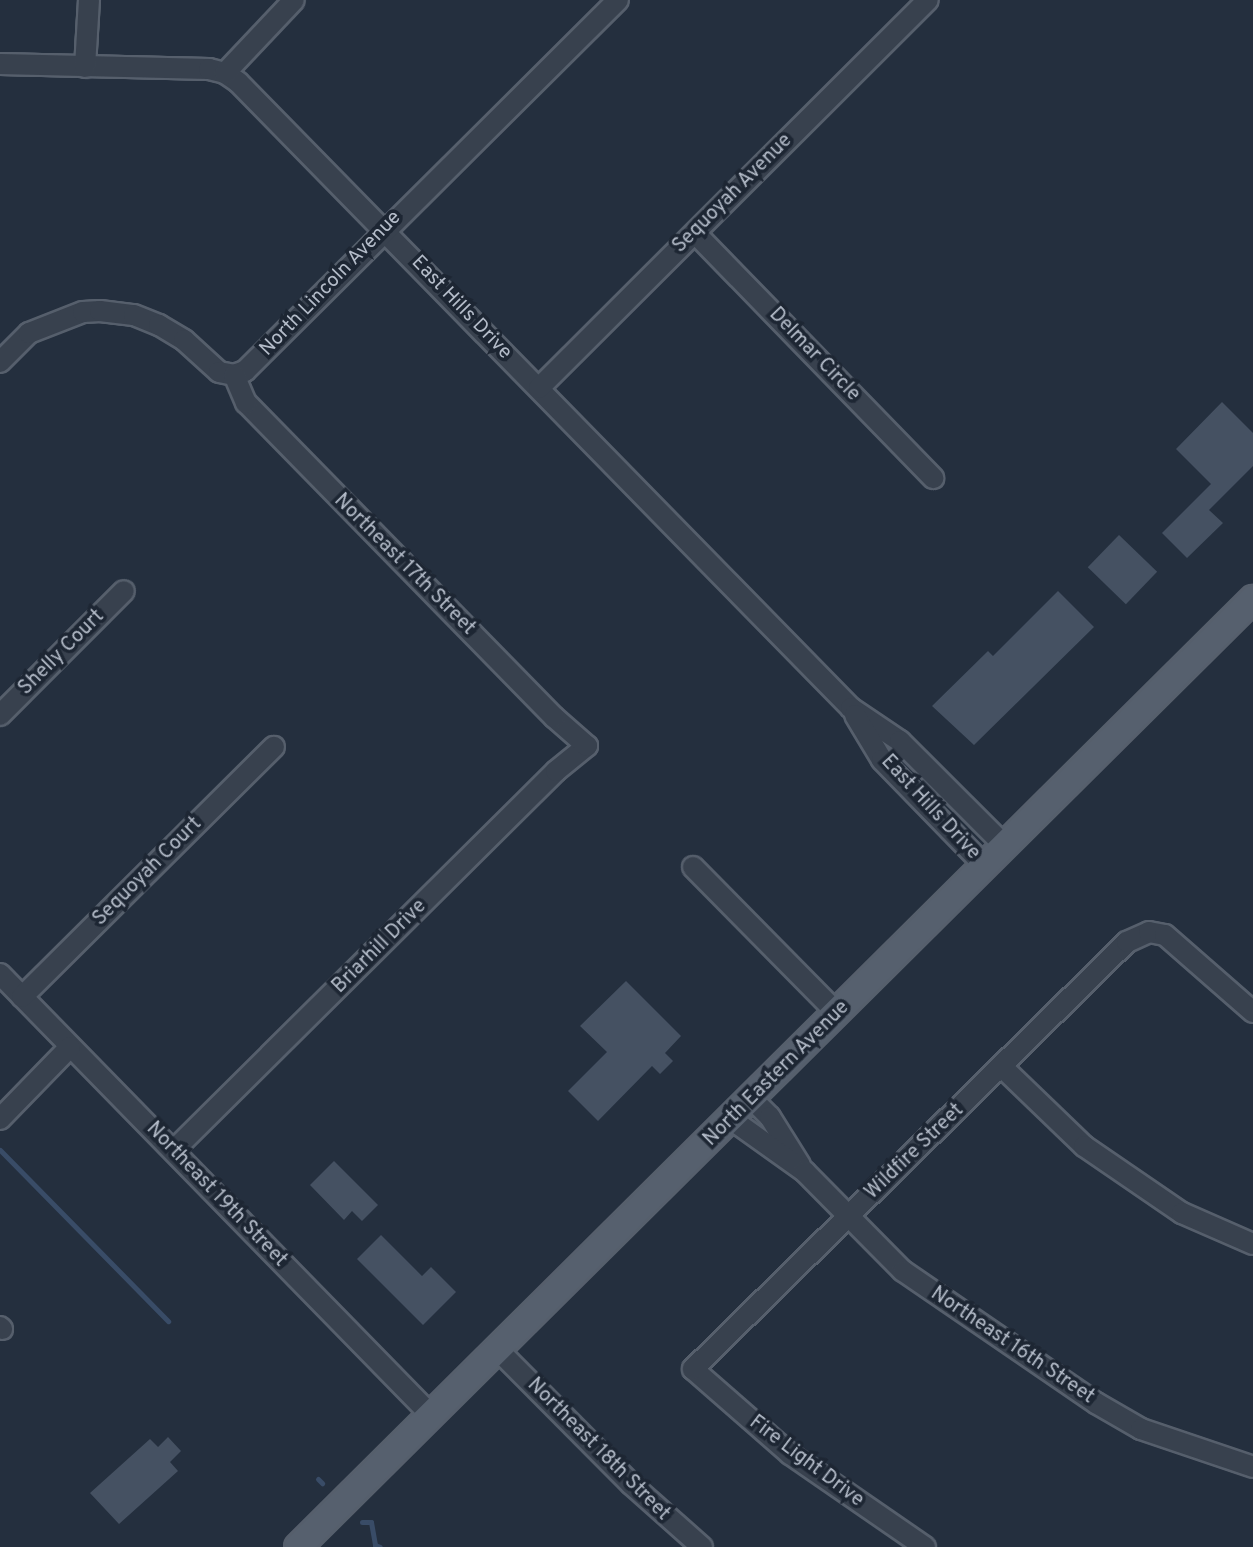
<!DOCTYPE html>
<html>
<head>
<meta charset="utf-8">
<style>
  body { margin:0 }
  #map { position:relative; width:1253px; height:1547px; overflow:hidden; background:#242f3e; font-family:Overpass,sans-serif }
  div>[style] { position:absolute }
  .stream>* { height:5px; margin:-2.5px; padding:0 2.5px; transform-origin:2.5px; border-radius:2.5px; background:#394c67 }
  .building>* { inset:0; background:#455162; transform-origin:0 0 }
  .roads { filter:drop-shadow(2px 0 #565f6c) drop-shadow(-2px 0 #565f6c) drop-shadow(0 2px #565f6c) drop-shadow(0 -2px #565f6c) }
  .minor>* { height:20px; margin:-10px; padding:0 10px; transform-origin:10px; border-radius:10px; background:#38414e }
  .major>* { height:26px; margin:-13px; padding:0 13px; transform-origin:13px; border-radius:13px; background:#56606e }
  span { translate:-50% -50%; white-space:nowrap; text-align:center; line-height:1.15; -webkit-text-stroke:7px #1d2633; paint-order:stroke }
  .street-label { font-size:20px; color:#b4bcc9 }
</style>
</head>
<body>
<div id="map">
  <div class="stream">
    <i style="left:0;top:1150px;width:240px;rotate:45.5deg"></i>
    <i style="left:318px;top:1479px;width:6px;rotate:45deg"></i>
    <i style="left:362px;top:1522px;width:9px"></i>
    <i style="left:371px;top:1522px;width:23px;rotate:80deg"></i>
    <i style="left:375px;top:1545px;width:5px;rotate:22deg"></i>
  </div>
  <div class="building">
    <i style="clip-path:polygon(1222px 402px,1253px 433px,1253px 466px,1209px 510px,1223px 523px,1187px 558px,1162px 533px,1211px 484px,1176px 449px)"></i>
    <i style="left:1119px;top:535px;width:53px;height:45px;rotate:44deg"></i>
    <i style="clip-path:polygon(1058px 591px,1094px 627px,974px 745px,932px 706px,988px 651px,993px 656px)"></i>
    <i style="clip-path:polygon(626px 981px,681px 1036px,665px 1053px,673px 1061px,660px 1074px,652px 1066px,598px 1121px,568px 1091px,607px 1052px,580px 1026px)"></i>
    <i style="clip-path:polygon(334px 1161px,378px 1205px,362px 1221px,352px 1211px,344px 1220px,310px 1185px)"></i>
    <i style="clip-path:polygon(381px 1235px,422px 1276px,431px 1267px,456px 1292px,423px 1325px,357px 1259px)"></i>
    <i style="clip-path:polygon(168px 1437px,181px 1451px,170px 1462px,178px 1471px,119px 1524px,90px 1493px,150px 1439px,158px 1447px)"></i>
  </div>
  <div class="roads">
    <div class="minor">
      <i style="left:0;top:64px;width:209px;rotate:1.4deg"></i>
      <i style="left:209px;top:69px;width:16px;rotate:14deg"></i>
      <i style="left:225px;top:73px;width:16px;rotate:35deg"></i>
      <i style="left:238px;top:82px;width:876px;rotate:45.6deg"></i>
      <i style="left:851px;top:708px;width:59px;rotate:34deg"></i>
      <i style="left:900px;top:741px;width:148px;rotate:45deg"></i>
      <i style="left:85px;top:67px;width:67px;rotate:-86.6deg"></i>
      <i style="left:225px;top:73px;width:100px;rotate:-46.6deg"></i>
      <i style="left:695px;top:233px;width:342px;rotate:45.8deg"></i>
      <i style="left:0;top:362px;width:41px;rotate:-45deg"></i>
      <i style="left:29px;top:333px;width:58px;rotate:-21.3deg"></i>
      <i style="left:83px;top:312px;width:17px;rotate:-3deg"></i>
      <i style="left:100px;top:311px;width:34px;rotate:7deg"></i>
      <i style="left:134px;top:315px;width:27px;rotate:22deg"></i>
      <i style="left:159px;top:325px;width:29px;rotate:31deg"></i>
      <i style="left:184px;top:340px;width:47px;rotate:42.4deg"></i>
      <i style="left:219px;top:372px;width:15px;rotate:11deg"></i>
      <i style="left:234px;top:375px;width:12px;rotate:-20deg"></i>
      <i style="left:245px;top:371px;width:526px;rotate:-44.85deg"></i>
      <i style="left:539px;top:388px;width:549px;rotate:-44.93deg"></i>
      <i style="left:0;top:715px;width:175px;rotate:-45deg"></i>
      <i style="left:855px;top:715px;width:52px;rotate:59deg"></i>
      <i style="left:882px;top:760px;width:148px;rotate:45.8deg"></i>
      <i style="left:693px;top:867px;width:206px;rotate:45.4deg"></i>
      <i style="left:0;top:974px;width:617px;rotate:45.66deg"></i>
      <i style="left:22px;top:997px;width:355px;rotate:-44.8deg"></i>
      <i style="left:1002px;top:1067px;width:114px;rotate:43.9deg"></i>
      <i style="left:1084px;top:1146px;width:119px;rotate:34.4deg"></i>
      <i style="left:1182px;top:1213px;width:77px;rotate:23.6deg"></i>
      <i style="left:752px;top:1099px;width:25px;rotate:45deg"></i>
      <i style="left:770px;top:1117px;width:57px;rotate:58deg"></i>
      <i style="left:0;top:1119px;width:100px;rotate:-45.8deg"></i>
      <i style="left:731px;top:1119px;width:91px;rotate:35.6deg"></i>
      <i style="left:805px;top:1172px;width:139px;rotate:45.3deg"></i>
      <i style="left:903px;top:1271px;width:234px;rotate:34.4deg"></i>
      <i style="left:1096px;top:1403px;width:52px;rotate:30deg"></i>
      <i style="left:1141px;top:1429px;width:118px;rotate:18.7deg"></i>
      <i style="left:174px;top:1150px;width:538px;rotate:-44.77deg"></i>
      <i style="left:556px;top:771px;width:40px;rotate:-39deg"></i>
      <i style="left:587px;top:746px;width:44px;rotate:-138.7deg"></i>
      <i style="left:554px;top:717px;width:440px;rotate:-134.4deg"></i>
      <i style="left:246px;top:403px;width:30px;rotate:-113deg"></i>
      <i style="left:0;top:1327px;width:3px;rotate:45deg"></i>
      <i style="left:497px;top:1349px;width:190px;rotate:45.2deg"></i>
      <i style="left:631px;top:1484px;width:95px;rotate:41.6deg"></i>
      <i style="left:925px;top:1547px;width:164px;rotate:-145.4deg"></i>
      <i style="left:790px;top:1454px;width:129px;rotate:-138.8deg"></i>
      <i style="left:693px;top:1369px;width:609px;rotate:-44.53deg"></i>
      <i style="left:1127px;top:942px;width:24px;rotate:-24deg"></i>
      <i style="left:1149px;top:932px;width:16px;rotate:11deg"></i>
      <i style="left:1165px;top:935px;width:117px;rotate:41.2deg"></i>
    </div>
    <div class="major">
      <i style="left:298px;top:1547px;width:1346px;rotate:-44.79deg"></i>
    </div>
  </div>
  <div class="street-label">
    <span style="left:733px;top:194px;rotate:-45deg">Sequoyah Avenue</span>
    <span style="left:331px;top:284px;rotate:-46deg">North Lincoln Avenue</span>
    <span style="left:461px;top:308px;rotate:46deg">East Hills Drive</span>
    <span style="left:814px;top:355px;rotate:46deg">Delmar Circle</span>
    <span style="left:404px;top:565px;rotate:45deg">Northeast 17th Street</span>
    <span style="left:62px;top:653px;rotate:-45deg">Shelly Court</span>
    <span style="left:930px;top:808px;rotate:47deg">East Hills Drive</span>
    <span style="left:148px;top:872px;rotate:-45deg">Sequoyah Court</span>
    <span style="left:380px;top:947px;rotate:-45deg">Briarhill Drive</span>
    <span style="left:777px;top:1074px;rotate:-45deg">North Eastern Avenue</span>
    <span style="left:915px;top:1152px;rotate:-44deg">Wildfire Street</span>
    <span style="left:216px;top:1195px;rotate:46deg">Northeast 19th Street</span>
    <span style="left:1012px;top:1346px;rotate:34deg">Northeast 16th Street</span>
    <span style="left:598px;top:1450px;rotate:45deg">Northeast 18th Street</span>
    <span style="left:806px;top:1462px;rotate:37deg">Fire Light Drive</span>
  </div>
</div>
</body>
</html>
